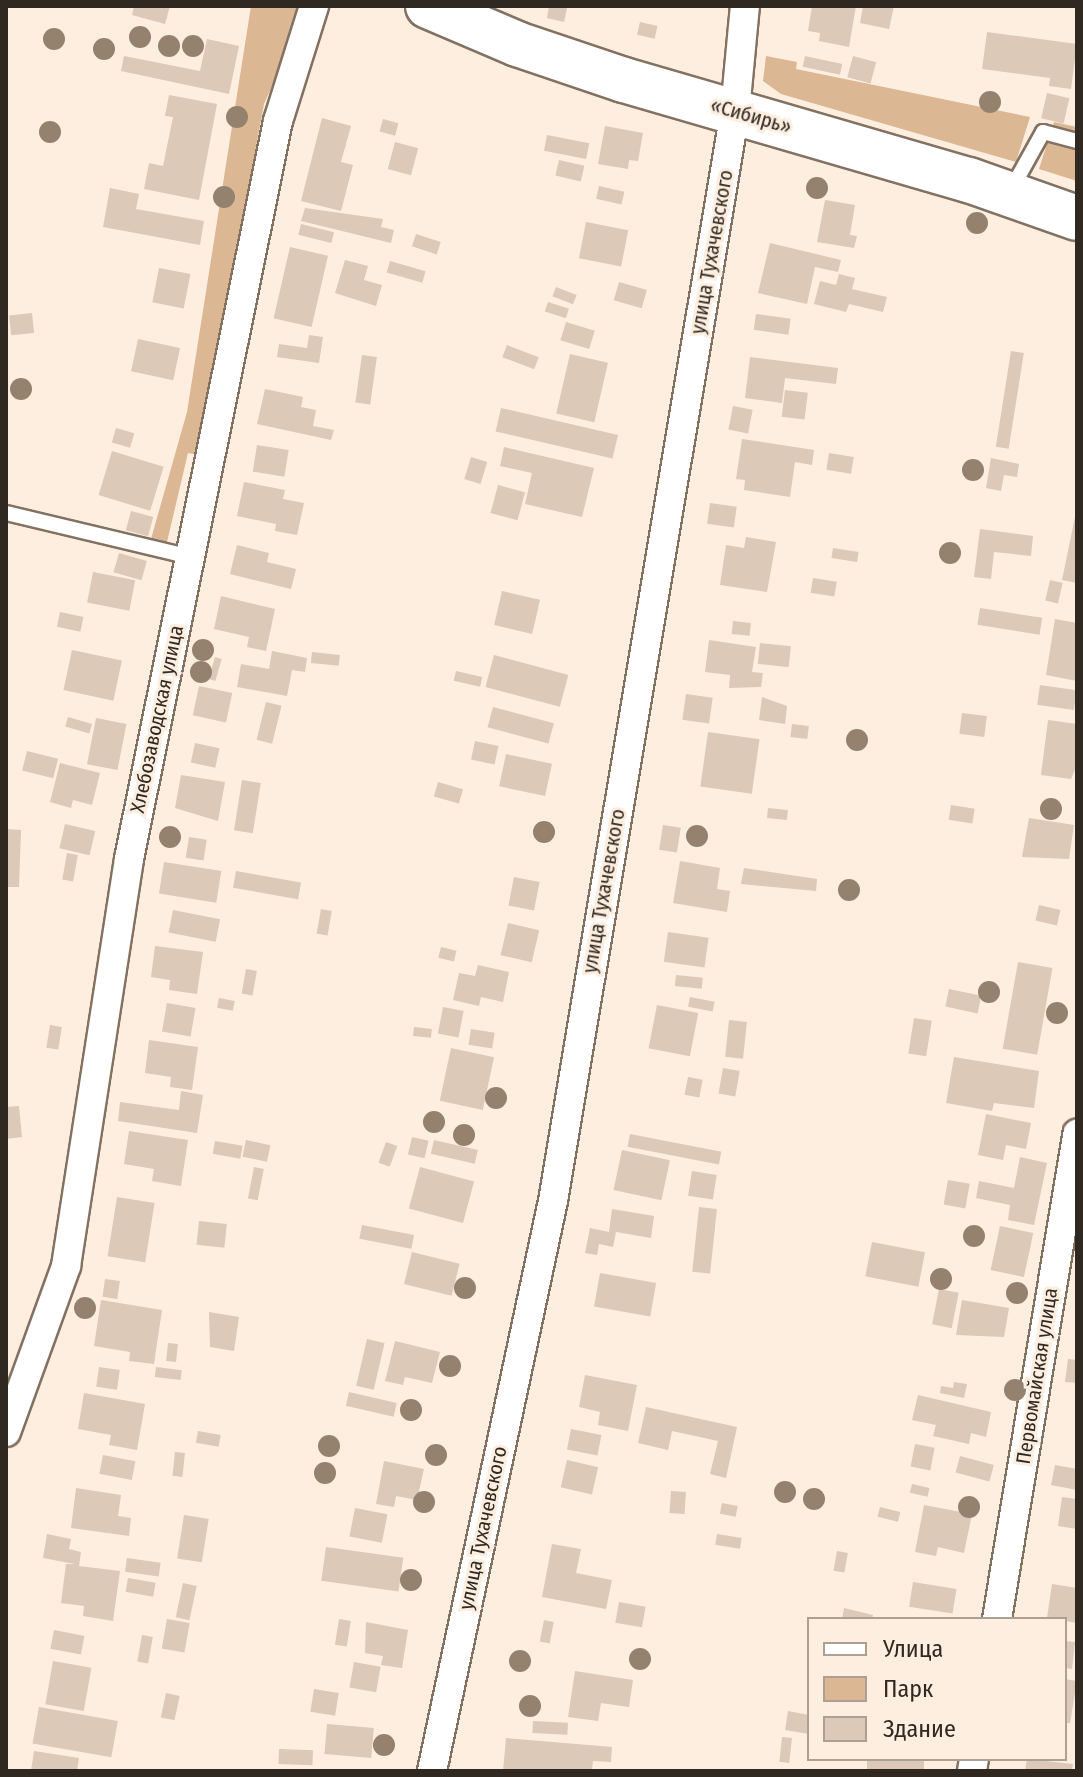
<!DOCTYPE html>
<html>
<head>
<meta charset="utf-8">
<style>
  body { margin:0 }
  #map { position:relative; width:1083px; height:1777px; overflow:hidden; background:#feeedf; font-family:"Fira Sans Condensed",sans-serif }
  div>[style] { position:absolute }
  .green>* { inset:0; background:#dcb794 }
  .building>* { inset:0; background:#dcc9b7; transform-origin:0 0 }
  .roads { filter:drop-shadow(2px 0 #837161) drop-shadow(-2px 0 #837161) drop-shadow(0 2px #837161) drop-shadow(0 -2px #837161) }
  .lane>* { height:14px; margin:-7px; padding:0 7px; transform-origin:7px; border-radius:7px; background:#fff }
  .street>* { height:28px; margin:-14px; padding:0 14px; transform-origin:14px; border-radius:14px; background:#fff }
  .highway>* { height:44px; margin:-22px; padding:0 22px; transform-origin:22px; border-radius:22px; background:#fff }
  .trees>* { width:22px; height:22px; margin:-11px; border-radius:50%; background:#95826e }
  span { translate:-50% -50%; white-space:nowrap; text-align:center; line-height:1.15; -webkit-text-stroke:6px #feeedf; paint-order:stroke }
  .street-label { font-size:20px; color:#302922 }
  .frame { position:absolute; inset:0; border:8px solid #302922; pointer-events:none }
  .legend { position:absolute; left:807px; top:1617px; width:260px; height:144px; box-sizing:border-box; background:#feeedf; border:2px solid #ac9f93; margin:0; padding:10px 14px; list-style:none; font-size:24px; color:#302922 }
  .legend li { display:flex; align-items:center; gap:16px; height:40px }
  .legend b { width:40px; border:2px solid #ac9f93 }
</style>
</head>
<body>
<div id="map">
  <div class="green">
    <i style="clip-path:polygon(251px 6px,300px 6px,291px 44px,264px 104px,199px 455px,188px 453px,167px 542px,151px 539px,187px 412px)"></i>
    <i style="clip-path:polygon(766px 56px,797px 62px,796px 69px,1030px 117px,1016px 162px,781px 94px,763px 81px)"></i>
    <i style="clip-path:polygon(1054px 122px,1077px 127px,1077px 181px,1039px 169px)"></i>
  </div>
  <div class="building">
    <i style="clip-path:polygon(134px 6px,170px 6px,165px 24px,132px 15px)"></i>
    <i style="clip-path:polygon(549px 6px,567px 8px,564px 22px,547px 18px)"></i>
    <i style="clip-path:polygon(812px 6px,856px 6px,849px 47px,819px 41px,820px 33px,808px 31px)"></i>
    <i style="clip-path:polygon(863px 6px,894px 6px,889px 29px,860px 23px)"></i>
    <i style="left:640px;top:22px;width:18px;height:13px;rotate:13deg"></i>
    <i style="clip-path:polygon(987px 32px,1077px 44px,1071px 89px,1049px 86px,1050px 78px,982px 69px)"></i>
    <i style="clip-path:polygon(207px 39px,239px 46px,229px 94px,121px 71px,124px 56px,200px 71px)"></i>
    <i style="left:805px;top:56px;width:38px;height:11px;rotate:12deg"></i>
    <i style="left:853px;top:56px;width:24px;height:22px;rotate:15deg"></i>
    <i style="left:1047px;top:93px;width:23px;height:26px;rotate:13deg"></i>
    <i style="clip-path:polygon(169px 95px,217px 104px,199px 200px,144px 189px,149px 163px,163px 166px,173px 117px,165px 116px)"></i>
    <i style="clip-path:polygon(322px 118px,351px 126px,341px 162px,353px 165px,341px 211px,301px 201px)"></i>
    <i style="left:383px;top:119px;width:16px;height:13px;rotate:15deg"></i>
    <i style="clip-path:polygon(605px 126px,643px 133px,638px 161px,629px 160px,628px 169px,598px 164px)"></i>
    <i style="left:547px;top:135px;width:43px;height:16px;rotate:11deg"></i>
    <i style="left:395px;top:142px;width:24px;height:28px;rotate:15deg"></i>
    <i style="left:559px;top:160px;width:26px;height:16px;rotate:13deg"></i>
    <i style="left:599px;top:186px;width:26px;height:13px;rotate:13deg"></i>
    <i style="clip-path:polygon(110px 188px,139px 194px,136px 209px,204px 221px,200px 245px,103px 227px)"></i>
    <i style="clip-path:polygon(825px 200px,855px 205px,850px 235px,857px 236px,854px 248px,817px 242px)"></i>
    <i style="clip-path:polygon(305px 208px,383px 219px,381px 227px,394px 230px,391px 243px,301px 221px)"></i>
    <i style="left:586px;top:222px;width:43px;height:37px;rotate:11deg"></i>
    <i style="left:301px;top:224px;width:34px;height:11px;rotate:14deg"></i>
    <i style="left:416px;top:234px;width:26px;height:13px;rotate:18deg"></i>
    <i style="clip-path:polygon(770px 243px,841px 260px,838px 272px,815px 267px,807px 304px,758px 293px)"></i>
    <i style="left:290px;top:247px;width:39px;height:73px;rotate:13deg"></i>
    <i style="clip-path:polygon(345px 260px,368px 266px,364px 280px,382px 285px,376px 306px,335px 293px)"></i>
    <i style="left:390px;top:261px;width:37px;height:12px;rotate:16deg"></i>
    <i style="left:159px;top:268px;width:32px;height:35px;rotate:11deg"></i>
    <i style="clip-path:polygon(839px 274px,855px 278px,852px 289px,887px 297px,883px 312px,849px 304px,846px 312px,814px 304px,820px 281px,836px 285px)"></i>
    <i style="left:619px;top:282px;width:29px;height:19px;rotate:16deg"></i>
    <i style="left:556px;top:287px;width:22px;height:10px;rotate:21deg"></i>
    <i style="left:548px;top:302px;width:22px;height:10px;rotate:18deg"></i>
    <i style="left:32px;top:313px;width:20px;height:23px;rotate:84deg"></i>
    <i style="left:756px;top:314px;width:35px;height:16px;rotate:8deg"></i>
    <i style="left:566px;top:322px;width:30px;height:19px;rotate:17deg"></i>
    <i style="clip-path:polygon(309px 335px,323px 337px,319px 363px,277px 357px,279px 344px,307px 348px)"></i>
    <i style="left:138px;top:339px;width:43px;height:33px;rotate:12deg"></i>
    <i style="left:507px;top:345px;width:34px;height:13px;rotate:21deg"></i>
    <i style="left:1011px;top:351px;width:13px;height:97px;rotate:9deg"></i>
    <i style="left:570px;top:354px;width:39px;height:61px;rotate:13deg"></i>
    <i style="left:362px;top:355px;width:15px;height:48px;rotate:8deg"></i>
    <i style="clip-path:polygon(750px 357px,838px 368px,836px 384px,785px 378px,782px 403px,745px 398px)"></i>
    <i style="clip-path:polygon(265px 389px,303px 397px,301px 407px,316px 410px,313px 426px,334px 430px,331px 440px,257px 424px)"></i>
    <i style="left:785px;top:390px;width:23px;height:27px;rotate:7deg"></i>
    <i style="left:733px;top:406px;width:20px;height:24px;rotate:11deg"></i>
    <i style="left:501px;top:408px;width:120px;height:24px;rotate:13deg"></i>
    <i style="left:116px;top:428px;width:19px;height:15px;rotate:16deg"></i>
    <i style="clip-path:polygon(742px 439px,814px 450px,812px 465px,795px 462px,790px 497px,744px 490px,745px 480px,736px 479px)"></i>
    <i style="left:257px;top:445px;width:32px;height:27px;rotate:9deg"></i>
    <i style="clip-path:polygon(504px 447px,594px 468px,582px 517px,525px 504px,532px 473px,500px 466px)"></i>
    <i style="left:112px;top:451px;width:54px;height:46px;rotate:17deg"></i>
    <i style="left:829px;top:453px;width:25px;height:17px;rotate:9deg"></i>
    <i style="left:471px;top:457px;width:17px;height:23px;rotate:17deg"></i>
    <i style="clip-path:polygon(991px 458px,1019px 464px,1017px 477px,1004px 475px,1001px 491px,986px 488px)"></i>
    <i style="clip-path:polygon(244px 482px,285px 490px,283px 499px,304px 503px,297px 535px,275px 531px,276px 524px,237px 516px)"></i>
    <i style="left:498px;top:485px;width:28px;height:29px;rotate:15deg"></i>
    <i style="left:710px;top:503px;width:27px;height:21px;rotate:8deg"></i>
    <i style="left:131px;top:511px;width:23px;height:20px;rotate:15deg"></i>
    <i style="clip-path:polygon(1076px 512px,1077px 512px,1077px 583px,1062px 580px)"></i>
    <i style="clip-path:polygon(980px 529px,1033px 536px,1031px 556px,994px 552px,991px 579px,974px 577px)"></i>
    <i style="clip-path:polygon(746px 537px,776px 542px,767px 592px,720px 585px,726px 545px,744px 548px)"></i>
    <i style="clip-path:polygon(237px 545px,269px 553px,267px 562px,296px 569px,291px 589px,230px 574px)"></i>
    <i style="left:833px;top:548px;width:26px;height:10px;rotate:9deg"></i>
    <i style="left:119px;top:553px;width:29px;height:20px;rotate:16deg"></i>
    <i style="left:93px;top:572px;width:43px;height:31px;rotate:11deg"></i>
    <i style="left:813px;top:578px;width:24px;height:15px;rotate:9deg"></i>
    <i style="left:1050px;top:580px;width:13px;height:21px;rotate:13deg"></i>
    <i style="left:502px;top:591px;width:39px;height:35px;rotate:13deg"></i>
    <i style="clip-path:polygon(221px 596px,275px 609px,266px 651px,247px 647px,249px 637px,214px 629px)"></i>
    <i style="left:980px;top:608px;width:63px;height:17px;rotate:9deg"></i>
    <i style="left:60px;top:612px;width:24px;height:15px;rotate:12deg"></i>
    <i style="clip-path:polygon(1055px 619px,1077px 623px,1077px 681px,1046px 675px)"></i>
    <i style="left:733px;top:621px;width:18px;height:13px;rotate:6deg"></i>
    <i style="clip-path:polygon(709px 640px,756px 647px,752px 672px,763px 673px,761px 687px,729px 688px,730px 675px,705px 672px)"></i>
    <i style="left:760px;top:643px;width:31px;height:21px;rotate:6deg"></i>
    <i style="left:72px;top:650px;width:51px;height:41px;rotate:12deg"></i>
    <i style="clip-path:polygon(272px 651px,307px 658px,305px 672px,292px 670px,287px 696px,237px 687px,241px 664px,269px 669px)"></i>
    <i style="left:312px;top:652px;width:28px;height:11px;rotate:6deg"></i>
    <i style="left:494px;top:655px;width:77px;height:33px;rotate:15deg"></i>
    <i style="left:215px;top:657px;width:7px;height:23px;rotate:16deg"></i>
    <i style="left:456px;top:671px;width:27px;height:10px;rotate:13deg"></i>
    <i style="left:1040px;top:685px;width:37px;height:20px;rotate:8deg"></i>
    <i style="left:199px;top:686px;width:34px;height:30px;rotate:12deg"></i>
    <i style="left:686px;top:694px;width:27px;height:26px;rotate:8deg"></i>
    <i style="clip-path:polygon(762px 697px,787px 706px,785px 724px,759px 720px)"></i>
    <i style="left:266px;top:702px;width:16px;height:39px;rotate:14deg"></i>
    <i style="left:493px;top:707px;width:63px;height:21px;rotate:15deg"></i>
    <i style="left:962px;top:713px;width:25px;height:21px;rotate:7deg"></i>
    <i style="left:68px;top:717px;width:25px;height:10px;rotate:16deg"></i>
    <i style="left:96px;top:718px;width:31px;height:47px;rotate:11deg"></i>
    <i style="clip-path:polygon(1048px 720px,1077px 724px,1077px 765px,1071px 779px,1041px 775px)"></i>
    <i style="left:792px;top:724px;width:17px;height:13px;rotate:7deg"></i>
    <i style="left:708px;top:732px;width:52px;height:55px;rotate:8deg"></i>
    <i style="left:475px;top:741px;width:24px;height:19px;rotate:12deg"></i>
    <i style="left:195px;top:743px;width:25px;height:20px;rotate:12deg"></i>
    <i style="left:27px;top:751px;width:32px;height:20px;rotate:14deg"></i>
    <i style="left:506px;top:754px;width:47px;height:33px;rotate:12deg"></i>
    <i style="clip-path:polygon(60px 763px,100px 773px,92px 805px,73px 800px,71px 808px,50px 802px)"></i>
    <i style="clip-path:polygon(181px 775px,225px 782px,218px 821px,175px 808px)"></i>
    <i style="left:242px;top:780px;width:19px;height:51px;rotate:9deg"></i>
    <i style="left:438px;top:782px;width:26px;height:15px;rotate:16deg"></i>
    <i style="left:951px;top:805px;width:24px;height:15px;rotate:9deg"></i>
    <i style="left:768px;top:808px;width:20px;height:10px;rotate:6deg"></i>
    <i style="clip-path:polygon(1029px 818px,1074px 825px,1069px 859px,1022px 857px)"></i>
    <i style="left:65px;top:824px;width:31px;height:25px;rotate:13deg"></i>
    <i style="left:663px;top:825px;width:18px;height:25px;rotate:9deg"></i>
    <i style="clip-path:polygon(6px 829px,21px 830px,19px 887px,6px 887px)"></i>
    <i style="left:189px;top:837px;width:18px;height:21px;rotate:9deg"></i>
    <i style="left:67px;top:853px;width:11px;height:27px;rotate:10deg"></i>
    <i style="clip-path:polygon(680px 861px,720px 868px,717px 889px,730px 891px,727px 912px,673px 903px)"></i>
    <i style="left:164px;top:862px;width:58px;height:32px;rotate:9deg"></i>
    <i style="clip-path:polygon(744px 868px,817px 879px,816px 891px,741px 884px)"></i>
    <i style="left:236px;top:871px;width:66px;height:17px;rotate:10deg"></i>
    <i style="left:514px;top:877px;width:26px;height:29px;rotate:11deg"></i>
    <i style="left:1039px;top:905px;width:22px;height:16px;rotate:13deg"></i>
    <i style="left:321px;top:909px;width:11px;height:25px;rotate:10deg"></i>
    <i style="left:173px;top:910px;width:48px;height:23px;rotate:11deg"></i>
    <i style="left:508px;top:923px;width:32px;height:33px;rotate:13deg"></i>
    <i style="left:668px;top:932px;width:41px;height:30px;rotate:8deg"></i>
    <i style="clip-path:polygon(155px 946px,203px 952px,197px 994px,169px 990px,170px 980px,151px 977px)"></i>
    <i style="left:441px;top:947px;width:16px;height:11px;rotate:14deg"></i>
    <i style="left:1018px;top:962px;width:35px;height:88px;rotate:10deg"></i>
    <i style="clip-path:polygon(478px 965px,509px 972px,503px 1002px,481px 997px,479px 1006px,453px 1000px,459px 973px,475px 976px)"></i>
    <i style="left:246px;top:969px;width:11px;height:25px;rotate:10deg"></i>
    <i style="left:676px;top:975px;width:27px;height:11px;rotate:6deg"></i>
    <i style="left:949px;top:989px;width:33px;height:18px;rotate:12deg"></i>
    <i style="left:690px;top:997px;width:25px;height:10px;rotate:11deg"></i>
    <i style="left:219px;top:998px;width:16px;height:10px;rotate:11deg"></i>
    <i style="left:167px;top:1003px;width:29px;height:29px;rotate:10deg"></i>
    <i style="left:657px;top:1005px;width:42px;height:44px;rotate:11deg"></i>
    <i style="left:443px;top:1007px;width:21px;height:27px;rotate:11deg"></i>
    <i style="left:914px;top:1018px;width:18px;height:36px;rotate:9deg"></i>
    <i style="left:729px;top:1020px;width:18px;height:37px;rotate:6deg"></i>
    <i style="left:50px;top:1025px;width:12px;height:23px;rotate:9deg"></i>
    <i style="left:414px;top:1027px;width:18px;height:9px;rotate:6deg"></i>
    <i style="left:471px;top:1029px;width:24px;height:16px;rotate:9deg"></i>
    <i style="clip-path:polygon(149px 1040px,198px 1047px,192px 1090px,170px 1087px,171px 1077px,145px 1073px)"></i>
    <i style="left:451px;top:1048px;width:44px;height:54px;rotate:12deg"></i>
    <i style="clip-path:polygon(954px 1057px,1039px 1071px,1034px 1108px,994px 1103px,992px 1111px,946px 1103px)"></i>
    <i style="left:723px;top:1068px;width:17px;height:26px;rotate:10deg"></i>
    <i style="left:688px;top:1077px;width:15px;height:18px;rotate:11deg"></i>
    <i style="clip-path:polygon(181px 1091px,203px 1095px,197px 1133px,118px 1121px,120px 1102px,179px 1110px)"></i>
    <i style="clip-path:polygon(19px 1106px,22px 1137px,6px 1139px,6px 1107px)"></i>
    <i style="clip-path:polygon(986px 1114px,1031px 1123px,1026px 1149px,1006px 1145px,1003px 1160px,978px 1155px)"></i>
    <i style="clip-path:polygon(129px 1131px,188px 1140px,181px 1186px,152px 1181px,154px 1169px,124px 1164px)"></i>
    <i style="left:630px;top:1134px;width:93px;height:13px;rotate:11deg"></i>
    <i style="left:412px;top:1137px;width:17px;height:18px;rotate:13deg"></i>
    <i style="left:246px;top:1140px;width:25px;height:17px;rotate:12deg"></i>
    <i style="left:434px;top:1140px;width:45px;height:14px;rotate:13deg"></i>
    <i style="left:215px;top:1141px;width:28px;height:13px;rotate:10deg"></i>
    <i style="left:386px;top:1142px;width:12px;height:22px;rotate:20deg"></i>
    <i style="left:622px;top:1150px;width:49px;height:41px;rotate:12deg"></i>
    <i style="clip-path:polygon(1020px 1157px,1047px 1163px,1034px 1225px,1008px 1220px,1010px 1205px,976px 1198px,979px 1181px,1014px 1188px)"></i>
    <i style="left:254px;top:1167px;width:10px;height:32px;rotate:11deg"></i>
    <i style="left:420px;top:1167px;width:56px;height:43px;rotate:15deg"></i>
    <i style="left:692px;top:1171px;width:25px;height:25px;rotate:9deg"></i>
    <i style="left:948px;top:1180px;width:22px;height:25px;rotate:10deg"></i>
    <i style="left:117px;top:1197px;width:38px;height:60px;rotate:9deg"></i>
    <i style="left:699px;top:1207px;width:18px;height:65px;rotate:6deg"></i>
    <i style="clip-path:polygon(612px 1209px,654px 1216px,651px 1238px,616px 1232px,613px 1247px,599px 1244px,597px 1255px,585px 1253px,590px 1228px,609px 1232px)"></i>
    <i style="left:199px;top:1221px;width:28px;height:24px;rotate:6deg"></i>
    <i style="left:362px;top:1225px;width:53px;height:14px;rotate:11deg"></i>
    <i style="left:1000px;top:1226px;width:34px;height:45px;rotate:12deg"></i>
    <i style="left:872px;top:1242px;width:54px;height:35px;rotate:11deg"></i>
    <i style="left:412px;top:1252px;width:49px;height:33px;rotate:14deg"></i>
    <i style="left:600px;top:1273px;width:57px;height:34px;rotate:10deg"></i>
    <i style="left:105px;top:1279px;width:15px;height:18px;rotate:8deg"></i>
    <i style="left:939px;top:1289px;width:20px;height:36px;rotate:11deg"></i>
    <i style="clip-path:polygon(101px 1300px,162px 1310px,154px 1364px,129px 1361px,130px 1352px,94px 1346px)"></i>
    <i style="clip-path:polygon(962px 1300px,1009px 1308px,1004px 1337px,956px 1335px)"></i>
    <i style="clip-path:polygon(209px 1312px,239px 1317px,234px 1351px,210px 1347px)"></i>
    <i style="left:367px;top:1339px;width:18px;height:48px;rotate:13deg"></i>
    <i style="clip-path:polygon(395px 1341px,440px 1352px,432px 1383px,405px 1377px,403px 1385px,385px 1381px)"></i>
    <i style="left:168px;top:1343px;width:10px;height:18px;rotate:6deg"></i>
    <i style="clip-path:polygon(1068px 1359px,1077px 1360px,1077px 1383px,1065px 1382px)"></i>
    <i style="left:99px;top:1367px;width:21px;height:20px;rotate:8deg"></i>
    <i style="left:156px;top:1367px;width:26px;height:10px;rotate:7deg"></i>
    <i style="clip-path:polygon(585px 1375px,637px 1385px,628px 1431px,598px 1425px,600px 1412px,579px 1407px)"></i>
    <i style="clip-path:polygon(954px 1382px,967px 1384px,964px 1398px,940px 1393px,941px 1386px,953px 1388px)"></i>
    <i style="left:349px;top:1392px;width:49px;height:14px;rotate:13deg"></i>
    <i style="clip-path:polygon(84px 1393px,145px 1404px,137px 1450px,109px 1445px,111px 1435px,78px 1429px)"></i>
    <i style="clip-path:polygon(918px 1395px,991px 1412px,986px 1437px,971px 1433px,969px 1444px,933px 1436px,936px 1425px,912px 1420px)"></i>
    <i style="clip-path:polygon(646px 1407px,737px 1427px,726px 1478px,710px 1474px,718px 1441px,672px 1431px,668px 1450px,638px 1443px)"></i>
    <i style="left:571px;top:1429px;width:31px;height:21px;rotate:11deg"></i>
    <i style="left:198px;top:1431px;width:23px;height:12px;rotate:10deg"></i>
    <i style="left:915px;top:1444px;width:20px;height:23px;rotate:11deg"></i>
    <i style="left:175px;top:1452px;width:10px;height:24px;rotate:6deg"></i>
    <i style="left:103px;top:1455px;width:33px;height:19px;rotate:11deg"></i>
    <i style="left:960px;top:1456px;width:35px;height:17px;rotate:15deg"></i>
    <i style="left:567px;top:1460px;width:32px;height:28px;rotate:13deg"></i>
    <i style="clip-path:polygon(384px 1461px,424px 1469px,417px 1500px,396px 1496px,394px 1507px,376px 1504px)"></i>
    <i style="clip-path:polygon(1055px 1465px,1077px 1469px,1077px 1490px,1051px 1485px)"></i>
    <i style="left:912px;top:1484px;width:18px;height:9px;rotate:13deg"></i>
    <i style="clip-path:polygon(76px 1488px,121px 1495px,118px 1516px,131px 1518px,129px 1536px,71px 1528px)"></i>
    <i style="left:671px;top:1491px;width:15px;height:22px;rotate:4deg"></i>
    <i style="clip-path:polygon(1062px 1497px,1077px 1499px,1077px 1529px,1058px 1526px)"></i>
    <i style="left:722px;top:1503px;width:16px;height:11px;rotate:11deg"></i>
    <i style="clip-path:polygon(924px 1505px,972px 1514px,964px 1553px,938px 1547px,936px 1556px,915px 1552px)"></i>
    <i style="left:880px;top:1507px;width:21px;height:10px;rotate:14deg"></i>
    <i style="left:355px;top:1508px;width:33px;height:29px;rotate:11deg"></i>
    <i style="left:184px;top:1515px;width:25px;height:44px;rotate:9deg"></i>
    <i style="clip-path:polygon(47px 1534px,71px 1539px,69px 1549px,81px 1552px,79px 1566px,120px 1571px,113px 1621px,83px 1616px,84px 1606px,61px 1603px,66px 1564px,75px 1564px,43px 1558px)"></i>
    <i style="left:717px;top:1534px;width:25px;height:11px;rotate:9deg"></i>
    <i style="clip-path:polygon(552px 1544px,581px 1549px,576px 1573px,612px 1580px,606px 1609px,542px 1597px)"></i>
    <i style="left:326px;top:1547px;width:78px;height:34px;rotate:8deg"></i>
    <i style="left:837px;top:1551px;width:11px;height:20px;rotate:10deg"></i>
    <i style="left:127px;top:1558px;width:34px;height:14px;rotate:8deg"></i>
    <i style="left:128px;top:1578px;width:28px;height:14px;rotate:10deg"></i>
    <i style="left:913px;top:1582px;width:44px;height:25px;rotate:9deg"></i>
    <i style="left:183px;top:1583px;width:14px;height:35px;rotate:12deg"></i>
    <i style="clip-path:polygon(1052px 1584px,1077px 1588px,1077px 1623px,1047px 1618px)"></i>
    <i style="left:619px;top:1602px;width:27px;height:21px;rotate:10deg"></i>
    <i style="clip-path:polygon(844px 1608px,873px 1615px,872px 1619px,842px 1619px)"></i>
    <i style="left:167px;top:1619px;width:23px;height:30px;rotate:10deg"></i>
    <i style="left:339px;top:1619px;width:12px;height:26px;rotate:9deg"></i>
    <i style="left:544px;top:1620px;width:10px;height:22px;rotate:11deg"></i>
    <i style="clip-path:polygon(366px 1622px,408px 1630px,402px 1668px,381px 1665px,383px 1656px,365px 1653px)"></i>
    <i style="left:54px;top:1630px;width:31px;height:19px;rotate:11deg"></i>
    <i style="left:142px;top:1635px;width:11px;height:27px;rotate:10deg"></i>
    <i style="clip-path:polygon(1065px 1641px,1075px 1642px,1072px 1669px,1065px 1668px)"></i>
    <i style="left:53px;top:1661px;width:39px;height:44px;rotate:10deg"></i>
    <i style="left:354px;top:1662px;width:27px;height:26px;rotate:10deg"></i>
    <i style="clip-path:polygon(575px 1671px,633px 1680px,629px 1707px,601px 1703px,598px 1721px,568px 1717px)"></i>
    <i style="left:1065px;top:1679px;width:12px;height:43px;rotate:9deg"></i>
    <i style="left:314px;top:1689px;width:25px;height:23px;rotate:9deg"></i>
    <i style="left:166px;top:1693px;width:14px;height:25px;rotate:12deg"></i>
    <i style="left:39px;top:1707px;width:80px;height:37px;rotate:10deg"></i>
    <i style="clip-path:polygon(788px 1711px,809px 1715px,809px 1734px,785px 1730px)"></i>
    <i style="left:533px;top:1721px;width:35px;height:12px;rotate:3deg"></i>
    <i style="left:327px;top:1724px;width:47px;height:30px;rotate:5deg"></i>
    <i style="left:782px;top:1737px;width:10px;height:25px;rotate:6deg"></i>
    <i style="clip-path:polygon(506px 1738px,612px 1747px,611px 1762px,593px 1761px,592px 1770px,503px 1771px)"></i>
    <i style="left:279px;top:1749px;width:34px;height:15px;rotate:2deg"></i>
    <i style="clip-path:polygon(34px 1751px,79px 1758px,77px 1771px,31px 1771px)"></i>
    <i style="left:867px;top:1759px;width:57px;height:12px"></i>
    <i style="clip-path:polygon(1027px 1759px,1073px 1764px,1072px 1771px,1025px 1771px)"></i>
  </div>
  <div class="roads">
    <div class="lane">
      <i style="left:1012px;top:188px;width:64px;rotate:-61deg"></i>
      <i style="left:1043px;top:132px;width:35px;rotate:15deg"></i>
      <i style="left:6px;top:513px;width:190px;rotate:13.4deg"></i>
    </div>
    <div class="street">
      <i style="left:6px;top:1432px;width:177px;rotate:-70.1deg"></i>
      <i style="left:66px;top:1266px;width:412px;rotate:-81.2deg"></i>
      <i style="left:129px;top:859px;width:753px;rotate:-78.59deg"></i>
      <i style="left:278px;top:121px;width:121px;rotate:-72.6deg"></i>
      <i style="left:997px;top:1619px;width:492px;rotate:-80.6deg"></i>
      <i style="left:432px;top:1771px;width:583px;rotate:-78.02deg"></i>
      <i style="left:553px;top:1201px;width:1105px;rotate:-80.52deg"></i>
      <i style="left:735px;top:111px;width:105px;rotate:-84.6deg"></i>
      <i style="left:972px;top:1771px;width:12px;rotate:-81deg"></i>
    </div>
    <div class="highway">
      <i style="left:428px;top:6px;width:97px;rotate:23.1deg"></i>
      <i style="left:517px;top:44px;width:113px;rotate:18.6deg"></i>
      <i style="left:624px;top:80px;width:359px;rotate:16.2deg"></i>
      <i style="left:969px;top:180px;width:114px;rotate:19.4deg"></i>
    </div>
  </div>
  <div class="trees">
    <i style="left:140px;top:37px"></i>
    <i style="left:54px;top:39px"></i>
    <i style="left:169px;top:46px"></i>
    <i style="left:193px;top:46px"></i>
    <i style="left:104px;top:49px"></i>
    <i style="left:990px;top:102px"></i>
    <i style="left:237px;top:117px"></i>
    <i style="left:50px;top:132px"></i>
    <i style="left:817px;top:188px"></i>
    <i style="left:224px;top:197px"></i>
    <i style="left:977px;top:223px"></i>
    <i style="left:21px;top:389px"></i>
    <i style="left:973px;top:470px"></i>
    <i style="left:950px;top:553px"></i>
    <i style="left:203px;top:650px"></i>
    <i style="left:201px;top:672px"></i>
    <i style="left:857px;top:740px"></i>
    <i style="left:1051px;top:809px"></i>
    <i style="left:544px;top:832px"></i>
    <i style="left:697px;top:836px"></i>
    <i style="left:170px;top:837px"></i>
    <i style="left:849px;top:890px"></i>
    <i style="left:989px;top:992px"></i>
    <i style="left:1057px;top:1013px"></i>
    <i style="left:496px;top:1098px"></i>
    <i style="left:434px;top:1122px"></i>
    <i style="left:464px;top:1135px"></i>
    <i style="left:974px;top:1236px"></i>
    <i style="left:941px;top:1279px"></i>
    <i style="left:465px;top:1288px"></i>
    <i style="left:1017px;top:1293px"></i>
    <i style="left:85px;top:1308px"></i>
    <i style="left:450px;top:1366px"></i>
    <i style="left:1015px;top:1390px"></i>
    <i style="left:411px;top:1410px"></i>
    <i style="left:329px;top:1446px"></i>
    <i style="left:436px;top:1455px"></i>
    <i style="left:325px;top:1473px"></i>
    <i style="left:785px;top:1492px"></i>
    <i style="left:814px;top:1499px"></i>
    <i style="left:424px;top:1502px"></i>
    <i style="left:969px;top:1507px"></i>
    <i style="left:411px;top:1580px"></i>
    <i style="left:640px;top:1659px"></i>
    <i style="left:520px;top:1661px"></i>
    <i style="left:530px;top:1706px"></i>
    <i style="left:384px;top:1745px"></i>
  </div>
  <div class="street-label">
    <span style="left:751px;top:116px;rotate:16deg">«Сибирь»</span>
    <span style="left:712px;top:252px;rotate:-80deg">улица Тухачевского</span>
    <span style="left:157px;top:719px;rotate:-78deg">Хлебозаводская улица</span>
    <span style="left:604px;top:891px;rotate:-80deg">улица Тухачевского</span>
    <span style="left:1037px;top:1376px;rotate:-81deg">Первомайская улица</span>
    <span style="left:483px;top:1528px;rotate:-78deg">улица Тухачевского</span>
  </div>
  <div class="frame"></div>
  <ul class="legend">
  <li><b style="height:10px;background:#fff"></b>Улица</li>
  <li><b style="height:22px;background:#dcb794"></b>Парк</li>
  <li><b style="height:22px;background:#dcc9b7"></b>Здание</li>
  </ul>
</div>
</body>
</html>
